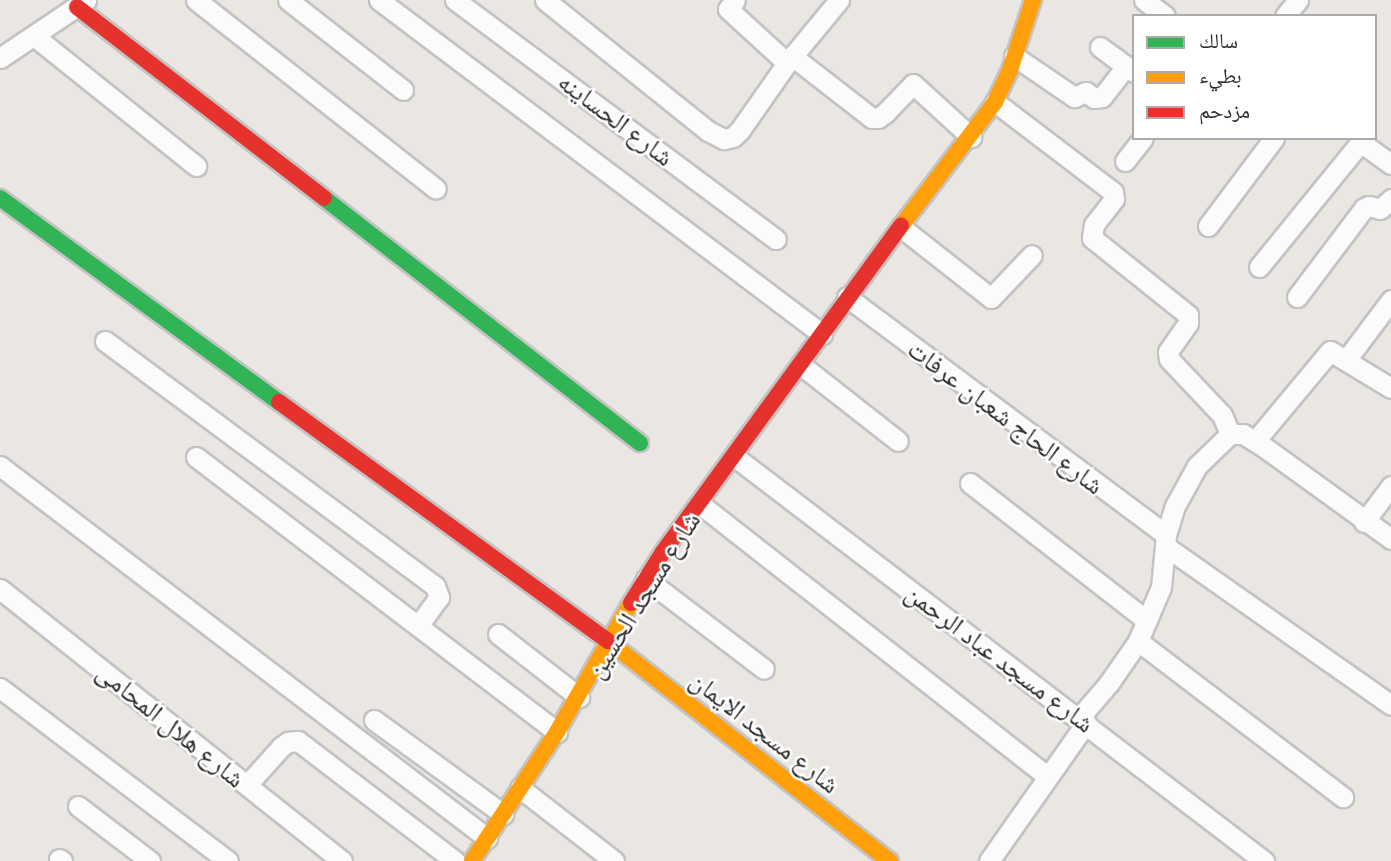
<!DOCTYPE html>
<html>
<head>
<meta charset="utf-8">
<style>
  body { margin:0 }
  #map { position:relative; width:1391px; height:861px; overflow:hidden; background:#eae7e3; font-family:"Titillium Web","Noto Naskh Arabic",sans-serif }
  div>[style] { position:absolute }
  .roads { filter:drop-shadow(2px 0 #c4c3c3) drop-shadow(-2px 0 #c4c3c3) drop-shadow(0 2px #c4c3c3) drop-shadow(0 -2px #c4c3c3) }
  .street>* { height:19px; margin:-9.5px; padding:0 9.5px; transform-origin:9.5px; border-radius:9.5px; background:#fcfbfb }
  .fast>* { height:16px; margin:-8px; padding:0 8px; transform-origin:8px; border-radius:8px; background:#30b455 }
  .slow>* { height:16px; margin:-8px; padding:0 8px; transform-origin:8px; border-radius:8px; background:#ff9f0a }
  .jam>* { height:16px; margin:-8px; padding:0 8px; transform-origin:8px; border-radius:8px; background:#e5322d }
  span { translate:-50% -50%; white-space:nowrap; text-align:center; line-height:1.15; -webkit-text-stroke:5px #fff; paint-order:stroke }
  .street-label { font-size:26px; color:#2c2c2c }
  .legend { position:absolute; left:1132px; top:14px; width:245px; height:126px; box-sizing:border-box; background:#fff; border:2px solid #ababab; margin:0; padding:9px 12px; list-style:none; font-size:21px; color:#2c2c2c }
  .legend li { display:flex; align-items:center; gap:14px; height:35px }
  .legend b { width:35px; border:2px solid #ababab }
</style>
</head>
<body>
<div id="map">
  <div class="roads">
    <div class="street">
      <i style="left:196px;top:0;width:305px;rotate:38.2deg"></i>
      <i style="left:288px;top:0;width:146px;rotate:38deg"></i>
      <i style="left:379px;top:0;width:555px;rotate:37.01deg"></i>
      <i style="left:455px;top:0;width:400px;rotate:36.7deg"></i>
      <i style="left:545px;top:0;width:209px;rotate:38.8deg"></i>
      <i style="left:708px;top:131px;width:18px;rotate:27deg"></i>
      <i style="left:724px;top:139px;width:9px;rotate:-13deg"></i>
      <i style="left:733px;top:137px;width:10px;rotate:-45deg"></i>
      <i style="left:740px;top:130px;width:82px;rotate:-55deg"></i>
      <i style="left:787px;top:63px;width:80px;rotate:-137.5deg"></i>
      <i style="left:728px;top:9px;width:11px;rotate:-52deg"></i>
      <i style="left:1144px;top:0;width:26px;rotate:37deg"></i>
      <i style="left:1285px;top:16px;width:21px;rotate:-51deg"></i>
      <i style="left:34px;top:36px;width:208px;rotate:38.7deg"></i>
      <i style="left:1100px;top:47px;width:42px;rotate:36.3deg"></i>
      <i style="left:792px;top:56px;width:101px;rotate:37.8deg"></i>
      <i style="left:872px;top:118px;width:6px"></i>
      <i style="left:878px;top:118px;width:9px;rotate:-36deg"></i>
      <i style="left:885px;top:113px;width:40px;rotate:-46deg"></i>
      <i style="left:913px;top:84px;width:79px;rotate:42.4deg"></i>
      <i style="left:1014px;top:56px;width:73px;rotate:34.3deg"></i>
      <i style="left:1074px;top:97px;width:13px;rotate:-23deg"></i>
      <i style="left:1086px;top:92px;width:10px;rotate:37deg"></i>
      <i style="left:1094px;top:98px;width:8px;rotate:-7deg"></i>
      <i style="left:1102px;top:97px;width:39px;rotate:-52deg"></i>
      <i style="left:0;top:58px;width:104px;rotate:-34deg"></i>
      <i style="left:787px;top:63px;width:82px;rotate:-50.5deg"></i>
      <i style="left:995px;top:102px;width:148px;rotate:37.3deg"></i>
      <i style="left:1113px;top:192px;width:7px;rotate:82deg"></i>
      <i style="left:1114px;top:199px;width:33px;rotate:128deg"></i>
      <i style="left:1094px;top:225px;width:13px;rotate:99deg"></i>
      <i style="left:1092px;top:238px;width:123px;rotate:38.7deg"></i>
      <i style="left:1188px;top:315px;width:8px;rotate:90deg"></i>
      <i style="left:1188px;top:323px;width:35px;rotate:125deg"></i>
      <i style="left:1168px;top:352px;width:7px;rotate:82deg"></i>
      <i style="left:1169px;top:359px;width:77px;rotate:46.6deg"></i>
      <i style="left:1222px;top:415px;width:21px;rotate:67deg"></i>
      <i style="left:1363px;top:138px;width:9px;rotate:69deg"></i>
      <i style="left:1366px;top:146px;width:31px;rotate:36deg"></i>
      <i style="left:1125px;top:161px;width:29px;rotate:-52deg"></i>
      <i style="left:1208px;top:226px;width:110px;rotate:-53.1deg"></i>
      <i style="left:902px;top:228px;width:113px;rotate:38.2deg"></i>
      <i style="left:991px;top:298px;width:59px;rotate:-46.4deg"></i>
      <i style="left:1259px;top:267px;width:165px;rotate:-50.9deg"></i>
      <i style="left:847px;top:297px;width:398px;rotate:36.7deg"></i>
      <i style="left:1297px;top:297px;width:111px;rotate:-53deg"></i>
      <i style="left:1364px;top:208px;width:5px;rotate:-22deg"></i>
      <i style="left:1369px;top:206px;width:11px;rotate:15deg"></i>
      <i style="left:1380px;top:209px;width:15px;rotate:-42deg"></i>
      <i style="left:105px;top:341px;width:411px;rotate:36.6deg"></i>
      <i style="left:435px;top:586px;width:12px;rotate:70deg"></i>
      <i style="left:439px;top:597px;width:36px;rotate:126deg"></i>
      <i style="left:1346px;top:360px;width:75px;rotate:-53.1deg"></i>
      <i style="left:801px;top:365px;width:123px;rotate:38.1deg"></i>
      <i style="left:1255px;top:441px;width:117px;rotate:-50.2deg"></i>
      <i style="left:1330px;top:351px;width:71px;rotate:31.2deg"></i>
      <i style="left:196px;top:457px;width:454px;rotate:37.3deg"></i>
      <i style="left:735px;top:457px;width:666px;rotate:37.37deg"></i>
      <i style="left:0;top:466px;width:613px;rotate:37.37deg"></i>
      <i style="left:970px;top:483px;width:224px;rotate:37.9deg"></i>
      <i style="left:700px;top:504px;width:442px;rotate:38.1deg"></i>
      <i style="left:1364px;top:522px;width:45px;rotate:-53.1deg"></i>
      <i style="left:1165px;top:546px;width:276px;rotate:35.1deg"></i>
      <i style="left:646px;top:579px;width:148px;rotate:37.3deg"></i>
      <i style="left:0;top:589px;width:437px;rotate:38.5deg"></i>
      <i style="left:498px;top:634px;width:103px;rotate:37.9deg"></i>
      <i style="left:1138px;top:641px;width:258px;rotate:37.3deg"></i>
      <i style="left:0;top:688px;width:286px;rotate:37.2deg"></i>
      <i style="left:1079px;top:718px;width:46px;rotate:-49.4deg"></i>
      <i style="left:1109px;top:683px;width:51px;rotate:-55.4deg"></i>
      <i style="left:1138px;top:641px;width:59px;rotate:-66.9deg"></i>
      <i style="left:1161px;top:587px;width:52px;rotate:-84.5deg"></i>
      <i style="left:1166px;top:535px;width:30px;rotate:-73deg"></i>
      <i style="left:1175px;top:506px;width:46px;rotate:-61.2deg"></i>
      <i style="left:1197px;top:466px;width:46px;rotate:-44.1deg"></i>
      <i style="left:1230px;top:434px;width:13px"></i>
      <i style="left:1243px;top:434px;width:25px;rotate:32deg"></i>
      <i style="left:1264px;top:447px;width:157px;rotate:35.9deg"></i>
      <i style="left:374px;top:720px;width:160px;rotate:36.1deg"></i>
      <i style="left:247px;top:785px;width:51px;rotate:-48.2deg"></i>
      <i style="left:281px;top:747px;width:9px;rotate:-36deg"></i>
      <i style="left:288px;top:742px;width:10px;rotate:-6deg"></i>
      <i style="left:298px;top:741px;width:198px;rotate:37.4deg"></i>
      <i style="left:520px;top:788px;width:119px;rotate:37.8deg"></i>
      <i style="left:78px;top:806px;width:91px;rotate:37.4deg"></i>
      <i style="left:59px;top:859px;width:4px;rotate:34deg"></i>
      <i style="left:989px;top:861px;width:169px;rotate:-54.9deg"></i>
    </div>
    <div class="fast">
      <i style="left:0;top:198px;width:346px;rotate:36.2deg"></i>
      <i style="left:324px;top:198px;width:400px;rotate:37.8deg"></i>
    </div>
    <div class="slow">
      <i style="left:901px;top:226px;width:156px;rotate:-52.8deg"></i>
      <i style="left:995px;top:102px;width:35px;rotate:-65deg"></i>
      <i style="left:1010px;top:70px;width:74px;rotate:-71.8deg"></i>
      <i style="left:608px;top:641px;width:358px;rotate:38deg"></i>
      <i style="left:472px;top:861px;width:154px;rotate:-56.6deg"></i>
      <i style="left:557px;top:732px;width:149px;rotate:-60.2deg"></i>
    </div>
    <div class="jam">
      <i style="left:77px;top:7px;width:312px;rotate:37.7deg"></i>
      <i style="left:279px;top:402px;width:407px;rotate:36deg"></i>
      <i style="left:631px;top:603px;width:60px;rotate:-57.9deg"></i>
      <i style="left:663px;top:552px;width:404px;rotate:-53.9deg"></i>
    </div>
  </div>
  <div class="street-label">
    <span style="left:616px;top:119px;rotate:37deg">شارع الحساينه</span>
    <span style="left:1006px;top:417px;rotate:37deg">شارع الحاج شعبان عرفات</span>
    <span style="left:643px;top:595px;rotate:-58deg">شارع مسجد الحسين</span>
    <span style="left:1000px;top:658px;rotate:37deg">شارع مسجد عباد الرحمن</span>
    <span style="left:171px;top:725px;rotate:39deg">شارع هلال المحامى</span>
    <span style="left:765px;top:732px;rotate:38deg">شارع مسجد الايمان</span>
  </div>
  <ul class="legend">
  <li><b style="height:9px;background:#30b455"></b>سالك</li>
  <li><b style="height:9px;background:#ff9f0a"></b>بطيء</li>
  <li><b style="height:9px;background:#e5322d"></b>مزدحم</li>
  </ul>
</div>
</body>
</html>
